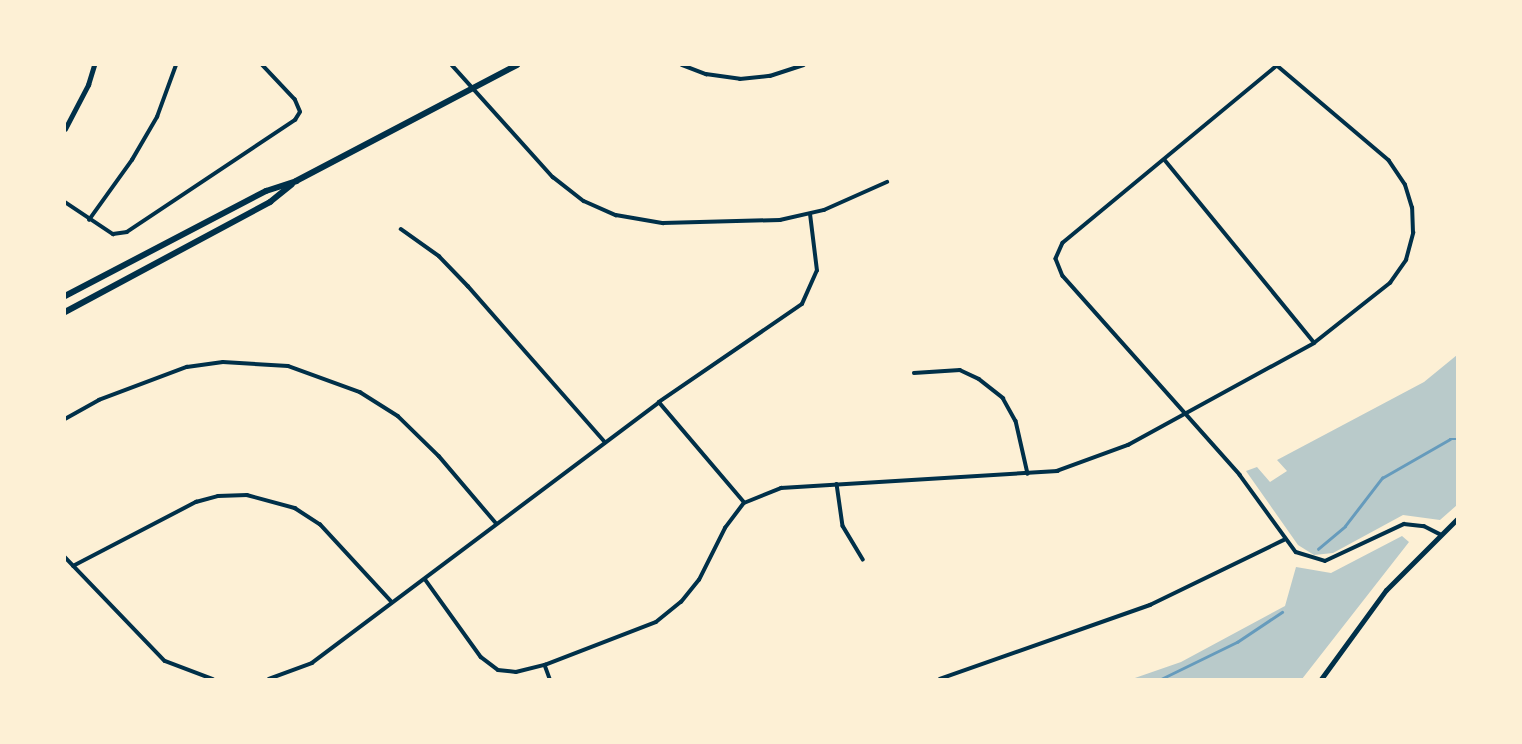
<!DOCTYPE html>
<html>
<head>
<meta charset="utf-8">
<style>
  body { margin:0 }
  #map { position:relative; width:1522px; height:744px; overflow:hidden; background:#fdf0d5; font-family:"Work Sans",sans-serif }
  div>[style] { position:absolute }
  .green>* { inset:0; background:#b9caca }
  .stream>* { height:2.5px; margin:-1.25px; padding:0 1.25px; transform-origin:1.25px; border-radius:1.25px; background:#669bbc }
  .minor>* { height:3.5px; margin:-1.75px; padding:0 1.75px; transform-origin:1.75px; border-radius:1.75px; background:#003049 }
  .tertiary>* { height:4.5px; margin:-2.25px; padding:0 2.25px; transform-origin:2.25px; border-radius:2.25px; background:#003049 }
  .secondary>* { height:5px; margin:-2.5px; padding:0 2.5px; transform-origin:2.5px; border-radius:2.5px; background:#003049 }
  .primary>* { height:6px; margin:-3px; padding:0 3px; transform-origin:3px; border-radius:3px; background:#003049 }
  span { translate:-50% -50%; white-space:nowrap; text-align:center; line-height:1.15; -webkit-text-stroke:5px #fdf0d5; paint-order:stroke }
  .frame { position:absolute; inset:0; border:66px solid #fdf0d5; pointer-events:none }
</style>
</head>
<body>
<div id="map">
  <div class="green">
    <i style="clip-path:polygon(1457px 355px,1457px 505px,1440px 520px,1403px 515px,1333px 553px,1314px 555px,1298px 545px,1246px 471px,1257px 467px,1270px 482px,1287px 471px,1277px 460px,1424px 382px)"></i>
    <i style="clip-path:polygon(1402px 536px,1409px 542px,1302px 679px,1132px 679px,1181px 662px,1285px 606px,1296px 567px,1331px 573px)"></i>
  </div>
  <div class="stream">
    <i style="left:1318px;top:549px;width:35px;rotate:-40deg"></i>
    <i style="left:1345px;top:526px;width:61px;rotate:-52.4deg"></i>
    <i style="left:1382px;top:478px;width:78px;rotate:-29.8deg"></i>
    <i style="left:1450px;top:439px;width:7px"></i>
    <i style="left:1161px;top:679px;width:85px;rotate:-26deg"></i>
    <i style="left:1237px;top:642px;width:54px;rotate:-33.7deg"></i>
  </div>
  <div class="minor">
    <i style="left:452px;top:65px;width:151px;rotate:48deg"></i>
    <i style="left:553px;top:177px;width:39px;rotate:38deg"></i>
    <i style="left:584px;top:201px;width:35px;rotate:24deg"></i>
    <i style="left:616px;top:215px;width:48px;rotate:9.7deg"></i>
    <i style="left:663px;top:223px;width:117px;rotate:-1.5deg"></i>
    <i style="left:780px;top:220px;width:45px;rotate:-12.8deg"></i>
    <i style="left:824px;top:210px;width:69px;rotate:-24deg"></i>
    <i style="left:682px;top:65px;width:26px;rotate:21deg"></i>
    <i style="left:706px;top:74px;width:34px;rotate:8deg"></i>
    <i style="left:740px;top:79px;width:30px;rotate:-6deg"></i>
    <i style="left:770px;top:76px;width:35px;rotate:-18deg"></i>
    <i style="left:1276px;top:67px;width:276px;rotate:140.4deg"></i>
    <i style="left:1063px;top:243px;width:17px;rotate:114deg"></i>
    <i style="left:1056px;top:259px;width:18px;rotate:68deg"></i>
    <i style="left:1063px;top:276px;width:266px;rotate:48.3deg"></i>
    <i style="left:1240px;top:475px;width:95px;rotate:54deg"></i>
    <i style="left:1296px;top:552px;width:30px;rotate:17deg"></i>
    <i style="left:1325px;top:561px;width:87px;rotate:-25.1deg"></i>
    <i style="left:1404px;top:524px;width:20px;rotate:6deg"></i>
    <i style="left:1424px;top:526px;width:18px;rotate:27deg"></i>
    <i style="left:1165px;top:160px;width:235px;rotate:50.7deg"></i>
    <i style="left:65px;top:202px;width:58px;rotate:33.7deg"></i>
    <i style="left:113px;top:234px;width:14px;rotate:-8deg"></i>
    <i style="left:127px;top:232px;width:202px;rotate:-33.7deg"></i>
    <i style="left:295px;top:120px;width:9px;rotate:-58deg"></i>
    <i style="left:300px;top:112px;width:13px;rotate:-113deg"></i>
    <i style="left:295px;top:100px;width:48px;rotate:-133.3deg"></i>
    <i style="left:89px;top:220px;width:74px;rotate:-54.4deg"></i>
    <i style="left:132px;top:160px;width:50px;rotate:-59.8deg"></i>
    <i style="left:157px;top:117px;width:55px;rotate:-69.9deg"></i>
    <i style="left:401px;top:229px;width:47px;rotate:35.4deg"></i>
    <i style="left:439px;top:256px;width:42px;rotate:46deg"></i>
    <i style="left:468px;top:286px;width:208px;rotate:48.7deg"></i>
    <i style="left:914px;top:373px;width:46px;rotate:-3.7deg"></i>
    <i style="left:960px;top:370px;width:21px;rotate:25deg"></i>
    <i style="left:979px;top:379px;width:31px;rotate:38deg"></i>
    <i style="left:1003px;top:398px;width:26px;rotate:61deg"></i>
    <i style="left:1016px;top:421px;width:54px;rotate:77.2deg"></i>
    <i style="left:659px;top:402px;width:131px;rotate:49.6deg"></i>
    <i style="left:65px;top:419px;width:39px;rotate:-29deg"></i>
    <i style="left:99px;top:400px;width:94px;rotate:-20.6deg"></i>
    <i style="left:187px;top:367px;width:36px;rotate:-8deg"></i>
    <i style="left:223px;top:362px;width:65px;rotate:3.5deg"></i>
    <i style="left:288px;top:366px;width:77px;rotate:19.9deg"></i>
    <i style="left:360px;top:392px;width:45px;rotate:32.3deg"></i>
    <i style="left:398px;top:416px;width:57px;rotate:44.3deg"></i>
    <i style="left:439px;top:456px;width:88px;rotate:49.6deg"></i>
    <i style="left:837px;top:484px;width:42px;rotate:81.9deg"></i>
    <i style="left:843px;top:526px;width:39px;rotate:59deg"></i>
    <i style="left:65px;top:557px;width:144px;rotate:46.1deg"></i>
    <i style="left:165px;top:661px;width:51px;rotate:20.6deg"></i>
    <i style="left:73px;top:566px;width:139px;rotate:-27.5deg"></i>
    <i style="left:196px;top:502px;width:23px;rotate:-15deg"></i>
    <i style="left:218px;top:496px;width:29px;rotate:-2deg"></i>
    <i style="left:247px;top:495px;width:50px;rotate:15.2deg"></i>
    <i style="left:295px;top:508px;width:30px;rotate:33deg"></i>
    <i style="left:320px;top:524px;width:106px;rotate:47.3deg"></i>
    <i style="left:425px;top:579px;width:96px;rotate:54.3deg"></i>
    <i style="left:481px;top:657px;width:21px;rotate:37deg"></i>
    <i style="left:498px;top:670px;width:18px;rotate:6deg"></i>
    <i style="left:516px;top:672px;width:30px;rotate:-14deg"></i>
    <i style="left:545px;top:665px;width:119px;rotate:-21.2deg"></i>
    <i style="left:656px;top:622px;width:32px;rotate:-39deg"></i>
    <i style="left:681px;top:602px;width:28px;rotate:-51deg"></i>
    <i style="left:699px;top:580px;width:58px;rotate:-63.4deg"></i>
    <i style="left:725px;top:528px;width:31px;rotate:-53deg"></i>
    <i style="left:744px;top:503px;width:40px;rotate:-22deg"></i>
    <i style="left:781px;top:488px;width:277px;rotate:-3.5deg"></i>
    <i style="left:1057px;top:471px;width:76px;rotate:-20.1deg"></i>
    <i style="left:1128px;top:445px;width:212px;rotate:-28.7deg"></i>
    <i style="left:1314px;top:343px;width:97px;rotate:-38.3deg"></i>
    <i style="left:1390px;top:283px;width:28px;rotate:-55deg"></i>
    <i style="left:1406px;top:260px;width:28px;rotate:-75deg"></i>
    <i style="left:1413px;top:233px;width:25px;rotate:-92deg"></i>
    <i style="left:1412px;top:208px;width:24px;rotate:-107deg"></i>
    <i style="left:1405px;top:185px;width:29px;rotate:-124deg"></i>
    <i style="left:1389px;top:161px;width:148px;rotate:-139.7deg"></i>
    <i style="left:545px;top:665px;width:15px;rotate:70deg"></i>
    <i style="left:269px;top:679px;width:46px;rotate:-20.4deg"></i>
    <i style="left:312px;top:663px;width:434px;rotate:-36.9deg"></i>
    <i style="left:659px;top:402px;width:173px;rotate:-34.4deg"></i>
    <i style="left:802px;top:304px;width:36px;rotate:-66deg"></i>
    <i style="left:817px;top:271px;width:57px;rotate:-97deg"></i>
    <i style="left:940px;top:679px;width:223px;rotate:-19.4deg"></i>
    <i style="left:1150px;top:605px;width:149px;rotate:-25.9deg"></i>
  </div>
  <div class="tertiary">
    <i style="left:65px;top:129px;width:50px;rotate:-62.4deg"></i>
    <i style="left:88px;top:85px;width:21px;rotate:-73deg"></i>
  </div>
  <div class="secondary">
    <i style="left:1321px;top:679px;width:110px;rotate:-53.9deg"></i>
    <i style="left:1386px;top:590px;width:100px;rotate:-45deg"></i>
  </div>
  <div class="primary">
    <i style="left:65px;top:296px;width:227px;rotate:-27.6deg"></i>
    <i style="left:266px;top:191px;width:32px;rotate:-18deg"></i>
    <i style="left:296px;top:181px;width:250px;rotate:-27.7deg"></i>
    <i style="left:65px;top:312px;width:233px;rotate:-28.2deg"></i>
    <i style="left:270px;top:202px;width:28px;rotate:-39deg"></i>
  </div>
  <div class="frame"></div>
</div>
</body>
</html>
